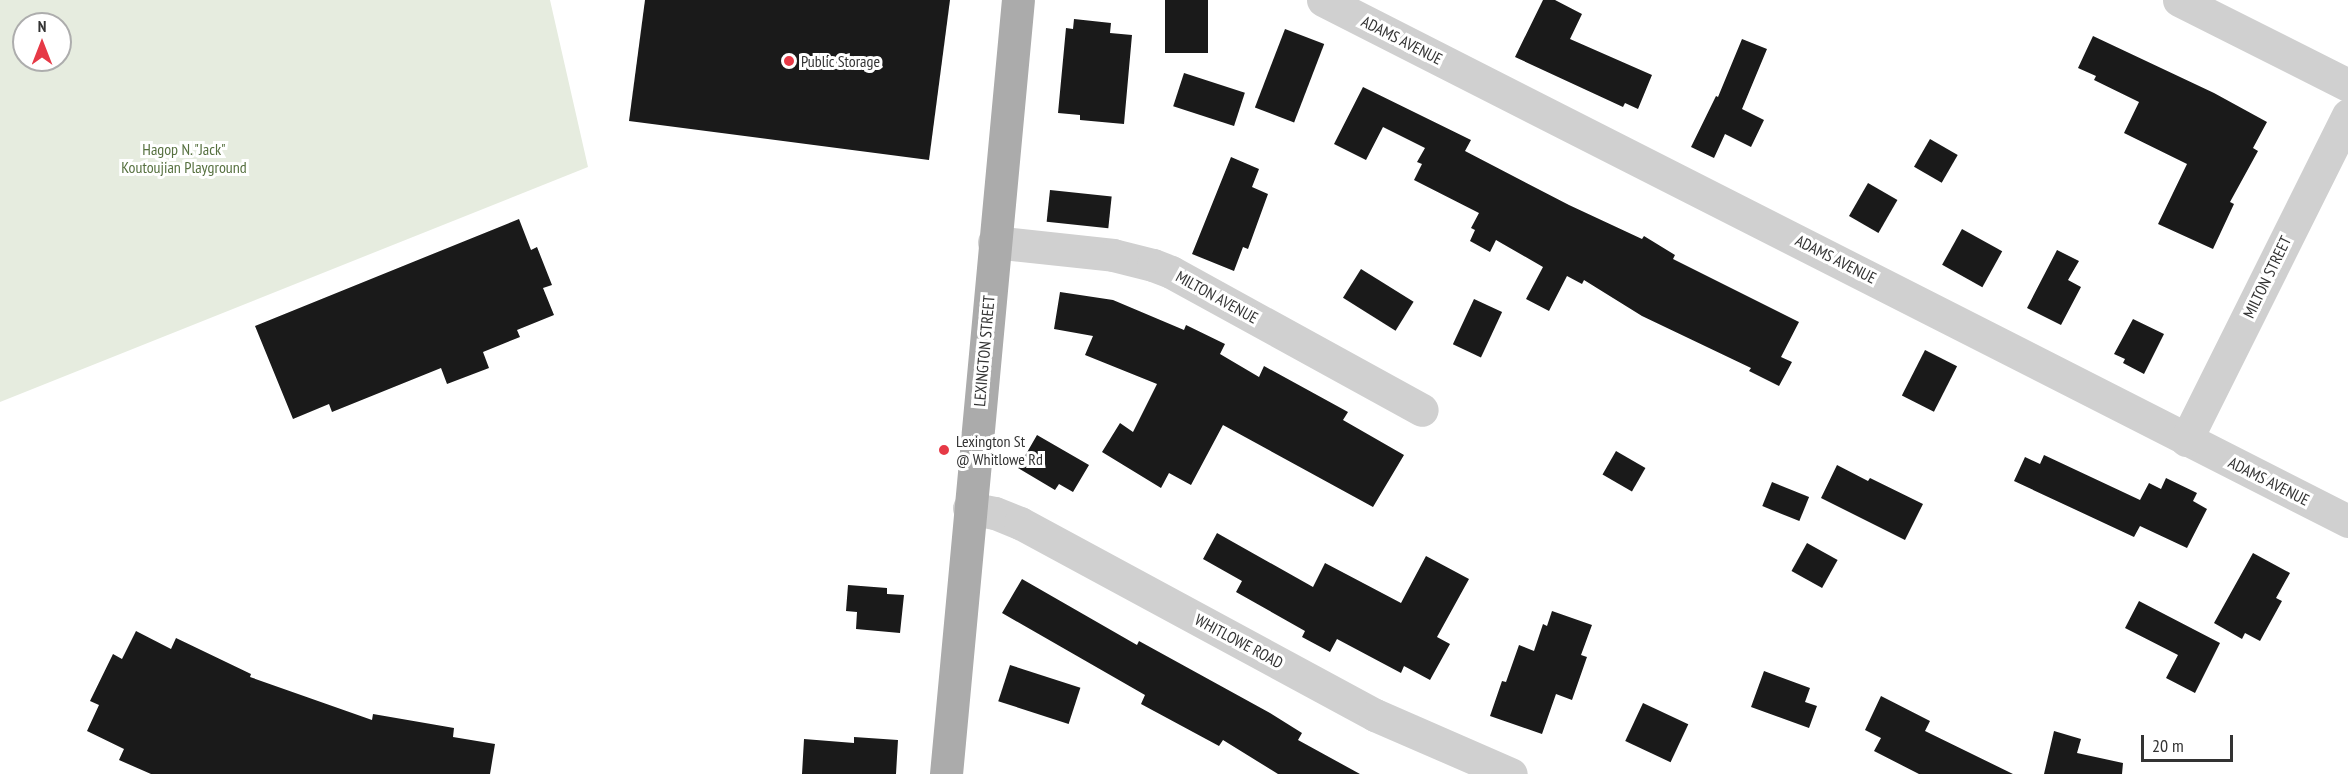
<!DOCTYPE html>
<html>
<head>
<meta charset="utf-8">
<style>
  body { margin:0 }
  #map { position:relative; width:2348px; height:774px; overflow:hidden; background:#fff; font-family:"PT Sans Narrow",sans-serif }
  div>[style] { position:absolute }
  .green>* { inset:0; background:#e6ecdf }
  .building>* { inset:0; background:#1a1a1a; transform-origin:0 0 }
  .minor>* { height:33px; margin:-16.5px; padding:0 16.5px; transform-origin:16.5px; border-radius:16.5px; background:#d0d0d0 }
  .primary>* { height:33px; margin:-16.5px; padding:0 16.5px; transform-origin:16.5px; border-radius:16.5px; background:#ababab }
  .dots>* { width:16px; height:16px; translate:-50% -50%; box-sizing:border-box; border:3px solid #fff; border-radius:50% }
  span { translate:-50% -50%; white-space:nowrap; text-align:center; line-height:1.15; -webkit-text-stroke:6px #fff; paint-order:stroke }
  .street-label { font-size:16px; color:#333 }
  .poi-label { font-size:16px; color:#333 }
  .left { translate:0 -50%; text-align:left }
  .park-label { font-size:16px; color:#56703f }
  .north { position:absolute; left:12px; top:12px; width:60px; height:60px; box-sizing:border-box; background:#fff; border:2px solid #adadad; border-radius:50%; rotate:0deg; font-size:16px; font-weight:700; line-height:24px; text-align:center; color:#333 }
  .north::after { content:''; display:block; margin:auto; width:21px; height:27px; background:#e63946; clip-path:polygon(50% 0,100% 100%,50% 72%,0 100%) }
  .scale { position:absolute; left:2141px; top:735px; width:92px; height:27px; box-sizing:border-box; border:3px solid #333; border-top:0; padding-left:8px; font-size:18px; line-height:21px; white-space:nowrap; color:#333; -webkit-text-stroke:4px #fff; paint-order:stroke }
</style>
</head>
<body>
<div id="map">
  <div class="green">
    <i style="clip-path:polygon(evenodd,0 0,550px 0,588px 167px,0 402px,0 0,24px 24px,60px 24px,60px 60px,24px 60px,24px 24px)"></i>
  </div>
  <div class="building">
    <i style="clip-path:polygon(645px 0,950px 0,929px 160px,629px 121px)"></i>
    <i style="left:1165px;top:0;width:43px;height:53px"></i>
    <i style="clip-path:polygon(1543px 0,1555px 0,1582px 14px,1570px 39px,1652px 75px,1638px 109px,1625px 103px,1623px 107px,1515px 57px)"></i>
    <i style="clip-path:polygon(1074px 19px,1111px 23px,1110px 33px,1132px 35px,1124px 124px,1080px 120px,1080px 115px,1058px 113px,1066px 28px,1073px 29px)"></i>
    <i style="left:1285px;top:29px;width:42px;height:84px;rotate:21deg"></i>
    <i style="clip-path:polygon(2093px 36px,2214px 93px,2267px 122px,2253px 148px,2258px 151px,2230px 202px,2234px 204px,2213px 249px,2158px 224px,2187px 164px,2124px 133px,2139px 102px,2094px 80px,2096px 76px,2078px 68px)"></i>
    <i style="clip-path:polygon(1742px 39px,1767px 49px,1742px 109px,1764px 120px,1751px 147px,1725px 134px,1714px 158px,1691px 147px,1716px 96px,1718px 97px)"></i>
    <i style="left:1184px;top:73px;width:64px;height:35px;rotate:18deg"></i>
    <i style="clip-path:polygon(1363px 87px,1471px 140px,1465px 151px,1569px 205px,1642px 239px,1644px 236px,1675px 255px,1673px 259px,1799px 322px,1781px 357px,1792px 362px,1779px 386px,1749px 371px,1751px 368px,1642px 316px,1584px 280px,1582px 284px,1567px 276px,1549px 311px,1526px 299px,1543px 267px,1496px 240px,1490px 252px,1470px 241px,1475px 230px,1471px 228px,1479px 213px,1414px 180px,1422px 164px,1417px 162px,1425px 148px,1383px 127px,1366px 160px,1334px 144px)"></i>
    <i style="left:1930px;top:139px;width:32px;height:32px;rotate:30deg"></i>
    <i style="clip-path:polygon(1231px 157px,1259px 169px,1252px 187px,1268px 194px,1248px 249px,1243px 247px,1234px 271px,1192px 254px)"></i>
    <i style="left:1868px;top:183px;width:34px;height:38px;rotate:30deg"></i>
    <i style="left:1050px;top:190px;width:62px;height:32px;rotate:6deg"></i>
    <i style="clip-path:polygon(519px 219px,531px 250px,537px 247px,552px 285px,543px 288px,554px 315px,517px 330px,520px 337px,483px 352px,489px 368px,447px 384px,441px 368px,332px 412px,329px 404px,293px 419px,255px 326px)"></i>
    <i style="left:1962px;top:229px;width:46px;height:41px;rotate:29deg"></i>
    <i style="clip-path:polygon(2057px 250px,2079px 261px,2068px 280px,2081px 287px,2061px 325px,2027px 308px)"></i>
    <i style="left:1361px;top:269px;width:62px;height:34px;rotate:32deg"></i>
    <i style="clip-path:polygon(1060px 292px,1113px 300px,1184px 330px,1186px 325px,1225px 344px,1220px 354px,1259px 377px,1264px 366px,1348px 412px,1343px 420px,1404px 455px,1373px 507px,1223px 425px,1191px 485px,1169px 473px,1161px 488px,1102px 452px,1120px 423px,1133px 432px,1157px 384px,1085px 355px,1093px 336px,1054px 329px)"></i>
    <i style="left:1474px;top:299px;width:31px;height:50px;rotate:25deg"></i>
    <i style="clip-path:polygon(2133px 319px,2164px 334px,2144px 374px,2123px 363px,2125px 359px,2114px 354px)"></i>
    <i style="left:1925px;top:350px;width:36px;height:51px;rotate:27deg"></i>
    <i style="clip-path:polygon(1037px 435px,1089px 465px,1073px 492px,1059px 484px,1055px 490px,1018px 468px)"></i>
    <i style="left:1616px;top:451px;width:34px;height:27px;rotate:30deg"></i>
    <i style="clip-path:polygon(2044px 455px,2140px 500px,2149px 483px,2161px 489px,2166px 478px,2197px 493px,2193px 501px,2207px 509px,2187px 548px,2140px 526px,2134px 537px,2014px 481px,2025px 457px,2040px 464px)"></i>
    <i style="clip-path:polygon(1837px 465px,1868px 481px,1870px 478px,1923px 504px,1905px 540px,1821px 498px)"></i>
    <i style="left:1772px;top:482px;width:40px;height:26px;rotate:22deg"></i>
    <i style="clip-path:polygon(1217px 533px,1313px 587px,1325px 563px,1401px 603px,1426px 556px,1469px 579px,1437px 637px,1450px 644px,1430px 680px,1404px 666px,1401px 673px,1337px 639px,1330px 652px,1302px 637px,1305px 631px,1236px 592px,1242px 581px,1203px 559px)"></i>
    <i style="left:1807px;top:543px;width:35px;height:32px;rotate:29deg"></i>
    <i style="clip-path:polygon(2253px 553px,2290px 573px,2276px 598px,2282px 601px,2260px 641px,2245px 633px,2242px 639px,2214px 623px)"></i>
    <i style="clip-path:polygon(1022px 579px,1137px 645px,1139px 641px,1270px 713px,1302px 733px,1298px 740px,1360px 774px,1278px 774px,1223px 740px,1219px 746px,1141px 704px,1145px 695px,1002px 613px)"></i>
    <i style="clip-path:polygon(848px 585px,887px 588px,887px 594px,904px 595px,900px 633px,856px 629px,857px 612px,846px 611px)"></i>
    <i style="clip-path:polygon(2139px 601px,2220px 643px,2195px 693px,2166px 678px,2178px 655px,2125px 628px)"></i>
    <i style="clip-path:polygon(1552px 611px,1592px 625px,1581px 655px,1587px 657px,1572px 700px,1556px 694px,1542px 734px,1490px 716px,1502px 681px,1506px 682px,1519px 645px,1534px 651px,1543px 624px,1547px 626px)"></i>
    <i style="clip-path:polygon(136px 631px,171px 649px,176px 638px,251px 674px,250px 677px,372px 720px,373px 714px,454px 728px,453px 737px,495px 744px,490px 774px,151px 774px,119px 760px,124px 749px,87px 731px,99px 705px,90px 701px,113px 654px,122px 659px)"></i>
    <i style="left:1010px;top:665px;width:74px;height:38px;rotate:18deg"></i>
    <i style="clip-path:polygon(1764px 671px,1810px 688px,1805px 702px,1817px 706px,1809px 728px,1751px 707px)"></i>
    <i style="clip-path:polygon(1881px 696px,1930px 721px,1925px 731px,2013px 774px,1919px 774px,1874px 751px,1881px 738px,1865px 730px)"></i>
    <i style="left:1643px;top:703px;width:50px;height:42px;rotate:25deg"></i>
    <i style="clip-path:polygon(2054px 731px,2081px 739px,2077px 753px,2123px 763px,2122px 774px,2044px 774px)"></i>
    <i style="clip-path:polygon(854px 737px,898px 740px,896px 774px,802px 774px,804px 739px,854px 743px)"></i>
  </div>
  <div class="minor">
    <i style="left:1323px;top:0;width:1150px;rotate:26.94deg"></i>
    <i style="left:2179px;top:0;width:189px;rotate:26.7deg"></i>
    <i style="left:994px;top:242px;width:120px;rotate:6.2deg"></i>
    <i style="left:1113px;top:255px;width:41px;rotate:14deg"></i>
    <i style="left:1153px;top:265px;width:19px;rotate:21deg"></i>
    <i style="left:1171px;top:272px;width:286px;rotate:28.8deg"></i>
    <i style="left:2186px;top:440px;width:363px;rotate:-63.5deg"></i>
    <i style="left:969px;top:508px;width:26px;rotate:11deg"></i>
    <i style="left:995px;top:513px;width:27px;rotate:22deg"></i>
    <i style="left:1020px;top:523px;width:404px;rotate:28.4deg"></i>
    <i style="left:1375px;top:715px;width:148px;rotate:23.5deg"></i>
  </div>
  <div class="primary">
    <i style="left:946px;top:774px;width:777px;rotate:-84.69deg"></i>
  </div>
  <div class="dots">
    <i style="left:789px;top:61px;background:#e63946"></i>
    <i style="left:944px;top:450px;background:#e63946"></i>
  </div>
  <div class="street-label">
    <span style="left:1402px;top:40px;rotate:27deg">ADAMS AVENUE</span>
    <span style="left:1836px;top:259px;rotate:27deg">ADAMS AVENUE</span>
    <span style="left:2267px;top:277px;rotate:-64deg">MILTON STREET</span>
    <span style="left:1217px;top:297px;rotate:29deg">MILTON AVENUE</span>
    <span style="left:984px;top:351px;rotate:-85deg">LEXINGTON STREET</span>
    <span style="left:2269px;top:481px;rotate:27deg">ADAMS AVENUE</span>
    <span style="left:1239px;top:641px;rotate:28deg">WHITLOWE ROAD</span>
  </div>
  <div class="poi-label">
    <span class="left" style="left:801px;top:61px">Public Storage</span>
    <span class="left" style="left:956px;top:450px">Lexington St<br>@ Whitlowe Rd</span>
  </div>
  <div class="park-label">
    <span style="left:184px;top:158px">Hagop N. "Jack"<br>Koutoujian Playground</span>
  </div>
  <div class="north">N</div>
  <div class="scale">20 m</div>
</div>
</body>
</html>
